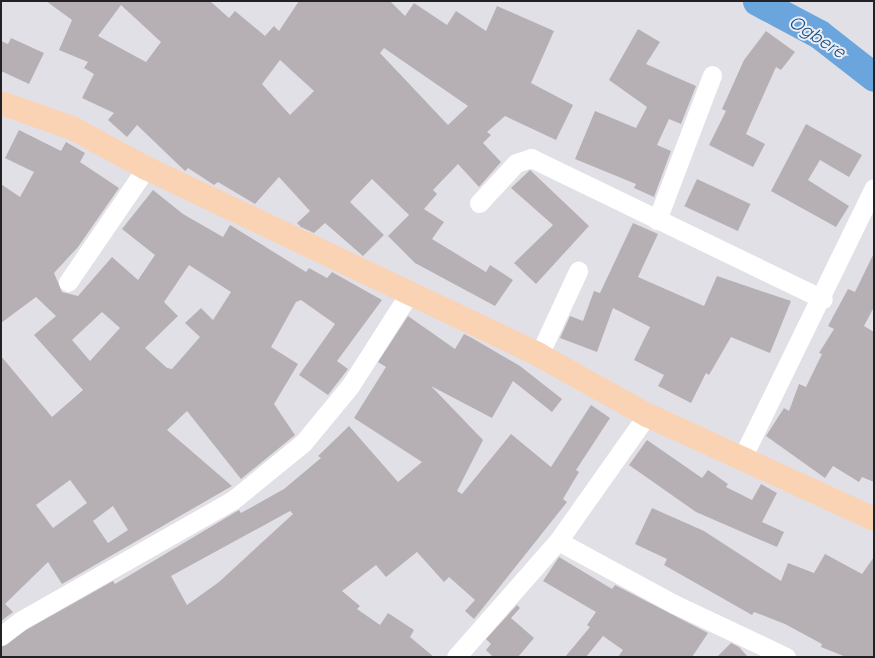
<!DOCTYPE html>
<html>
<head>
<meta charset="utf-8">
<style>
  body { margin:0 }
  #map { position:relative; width:875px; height:658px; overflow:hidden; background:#e1e0e6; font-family:Quicksand,sans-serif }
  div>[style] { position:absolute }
  .river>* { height:29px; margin:-14.5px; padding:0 14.5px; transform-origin:14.5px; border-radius:14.5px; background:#6ba5dd }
  .building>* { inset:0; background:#b6b0b4; transform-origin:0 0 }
  .minor>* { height:19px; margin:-9.5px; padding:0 9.5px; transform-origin:9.5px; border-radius:9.5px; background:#fff }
  .major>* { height:24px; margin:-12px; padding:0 12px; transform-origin:12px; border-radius:12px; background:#fad3b5 }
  span { translate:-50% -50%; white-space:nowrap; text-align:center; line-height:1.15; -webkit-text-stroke:4px #efedf4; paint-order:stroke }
  .water-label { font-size:18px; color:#145287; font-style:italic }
  .frame { position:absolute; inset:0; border:2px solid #222224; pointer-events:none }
</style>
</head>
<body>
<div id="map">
  <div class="river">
    <i style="left:757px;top:1px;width:70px;rotate:28deg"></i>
    <i style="left:819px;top:34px;width:70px;rotate:38deg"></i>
  </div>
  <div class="building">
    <i style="clip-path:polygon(evenodd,46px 1px,210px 1px,229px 18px,235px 11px,265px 36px,274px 26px,279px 31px,299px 1px,390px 1px,405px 16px,414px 3px,447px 25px,456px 11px,486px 31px,497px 6px,554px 31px,531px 83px,573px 105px,556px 140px,505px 116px,487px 132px,491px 135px,483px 143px,501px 162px,479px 187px,458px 164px,433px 190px,437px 194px,424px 209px,444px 222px,432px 239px,486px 272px,490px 265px,513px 280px,495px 306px,415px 263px,388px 236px,409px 215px,372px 179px,350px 202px,384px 235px,363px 256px,325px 223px,314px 233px,301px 227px,297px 223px,310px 211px,279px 177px,255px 204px,218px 182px,214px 185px,188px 168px,185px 171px,137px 125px,127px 137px,108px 120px,114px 113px,82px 98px,94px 74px,84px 68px,88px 62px,59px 50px,72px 20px,46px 1px,121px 5px,161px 42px,146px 62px,98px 36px,121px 5px,46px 1px,384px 48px,468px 106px,448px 125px,380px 53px,384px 48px,46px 1px,280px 60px,314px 91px,290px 115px,262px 84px,280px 60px)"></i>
    <i style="clip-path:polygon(638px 29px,660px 42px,646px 64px,696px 86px,681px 124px,669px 119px,657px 145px,671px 151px,654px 197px,634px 188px,636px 184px,575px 159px,595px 111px,636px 128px,647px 107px,609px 80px)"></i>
    <i style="clip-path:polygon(766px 31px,795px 52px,781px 70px,776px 67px,746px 134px,765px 144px,753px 167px,709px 145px,726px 111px,722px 109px,744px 60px)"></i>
    <i style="clip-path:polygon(11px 38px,44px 53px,29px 84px,1px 71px,1px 41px,8px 44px)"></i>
    <i style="clip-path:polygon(806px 124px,862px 155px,849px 177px,820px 160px,808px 180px,849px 206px,836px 227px,771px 191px)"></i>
    <i style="clip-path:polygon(evenodd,19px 130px,61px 151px,66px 142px,85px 153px,80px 162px,119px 188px,78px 247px,54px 273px,62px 292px,78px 296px,112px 257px,138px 280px,155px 255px,122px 229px,153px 190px,183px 214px,223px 237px,230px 225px,306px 272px,309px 268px,327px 278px,332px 272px,382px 300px,337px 361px,348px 369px,328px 395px,299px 375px,335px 324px,301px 300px,296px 302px,271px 347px,298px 364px,274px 404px,295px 435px,241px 479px,187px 411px,167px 430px,232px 486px,62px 584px,48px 562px,5px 604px,13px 612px,1px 621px,1px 356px,52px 417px,83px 390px,34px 335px,56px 316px,36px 297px,1px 323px,1px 184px,20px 197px,34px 172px,5px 158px,19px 130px,189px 265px,231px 292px,213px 320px,201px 308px,185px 323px,200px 337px,172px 369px,167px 368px,145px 348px,178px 316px,164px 302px,189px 265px,19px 130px,102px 312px,120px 328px,90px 361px,72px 340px,102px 312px,19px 130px,70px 480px,87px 503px,53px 528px,36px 505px,70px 480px,19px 130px,113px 506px,128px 530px,108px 543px,93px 521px,113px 506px)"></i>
    <i style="clip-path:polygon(530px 170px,589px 226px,536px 284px,514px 263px,553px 225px,511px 188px)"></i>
    <i style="left:697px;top:179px;width:59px;height:30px;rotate:25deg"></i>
    <i style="clip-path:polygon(633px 223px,658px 234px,638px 277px,704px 306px,717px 276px,791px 301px,770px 353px,731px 337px,709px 375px,706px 373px,691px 403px,658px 386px,664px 375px,634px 360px,650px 327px,613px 308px,597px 352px,560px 338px,570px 316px,583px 321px,594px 291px,600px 293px)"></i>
    <i style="clip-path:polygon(874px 253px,874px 307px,864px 326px,874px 332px,874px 482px,862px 477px,859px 482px,833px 466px,825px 478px,766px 436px,784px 408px,789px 411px,799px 384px,806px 387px,822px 354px,819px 353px,834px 329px,828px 326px,848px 289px,855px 292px)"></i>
    <i style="clip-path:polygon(evenodd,408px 316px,455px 349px,464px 334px,472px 338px,520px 366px,562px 399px,552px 412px,513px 381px,492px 418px,431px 386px,483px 440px,457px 491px,462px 494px,511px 434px,551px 467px,591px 405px,610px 418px,576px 470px,579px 472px,563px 499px,567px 502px,474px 619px,465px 611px,475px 600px,449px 577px,444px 582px,417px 552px,386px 577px,376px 565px,342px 591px,360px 606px,357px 609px,380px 625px,388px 613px,414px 630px,410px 637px,434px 657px,1px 657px,1px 647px,26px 630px,113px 581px,115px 584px,239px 510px,241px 513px,284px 489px,321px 458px,318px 456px,349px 426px,398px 482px,422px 462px,354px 418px,386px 367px,378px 362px,408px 316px,290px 511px,293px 514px,219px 582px,187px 605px,171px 576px,290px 511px)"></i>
    <i style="clip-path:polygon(647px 440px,702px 478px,708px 470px,728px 484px,726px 487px,752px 500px,761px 484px,777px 493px,762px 522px,784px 532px,777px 547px,696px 512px,629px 465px)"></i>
    <i style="clip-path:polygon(652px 508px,704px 531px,781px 581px,788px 563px,814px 573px,825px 554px,862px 574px,874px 557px,874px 657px,846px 657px,821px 647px,822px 644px,785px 624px,754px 612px,752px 615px,664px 565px,667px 559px,635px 544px)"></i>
    <i style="clip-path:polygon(559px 557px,612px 589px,615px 585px,708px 633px,692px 657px,618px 657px,623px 650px,603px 636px,586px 657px,565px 657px,590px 627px,587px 625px,596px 612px,543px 581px)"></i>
    <i style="clip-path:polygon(517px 605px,520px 608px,511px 618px,534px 638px,518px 657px,493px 657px,486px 650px,491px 644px,486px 639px)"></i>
    <i style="clip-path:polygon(731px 643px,739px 647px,748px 657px,717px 657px)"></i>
  </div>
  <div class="minor">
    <i style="left:479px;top:203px;width:54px;rotate:-47.2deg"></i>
    <i style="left:516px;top:163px;width:16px;rotate:-18deg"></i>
    <i style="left:531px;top:158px;width:324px;rotate:25.8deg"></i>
    <i style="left:657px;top:220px;width:155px;rotate:-69.2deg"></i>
    <i style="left:68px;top:282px;width:138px;rotate:-55.6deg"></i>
    <i style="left:539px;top:355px;width:93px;rotate:-65.1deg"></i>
    <i style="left:743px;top:456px;width:298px;rotate:-64deg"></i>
    <i style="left:558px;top:541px;width:132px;rotate:28.5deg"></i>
    <i style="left:674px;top:604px;width:124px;rotate:25.3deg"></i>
    <i style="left:1px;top:636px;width:24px;rotate:-38deg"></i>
    <i style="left:20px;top:621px;width:245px;rotate:-29.6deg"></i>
    <i style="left:233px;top:500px;width:90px;rotate:-39.2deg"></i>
    <i style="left:303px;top:443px;width:74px;rotate:-50.5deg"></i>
    <i style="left:350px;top:386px;width:112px;rotate:-57.4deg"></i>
    <i style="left:456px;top:657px;width:154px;rotate:-48.7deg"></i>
    <i style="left:558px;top:541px;width:154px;rotate:-54.8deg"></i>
  </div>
  <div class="major">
    <i style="left:1px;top:103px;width:75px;rotate:19.4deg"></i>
    <i style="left:72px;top:128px;width:84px;rotate:28.4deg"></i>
    <i style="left:146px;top:168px;width:435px;rotate:25.4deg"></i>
    <i style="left:539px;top:355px;width:124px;rotate:29.1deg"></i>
    <i style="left:647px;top:415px;width:250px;rotate:24.6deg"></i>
  </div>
  <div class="water-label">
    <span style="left:817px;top:37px;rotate:33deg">Ogbere</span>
  </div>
  <div class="frame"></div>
</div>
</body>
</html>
